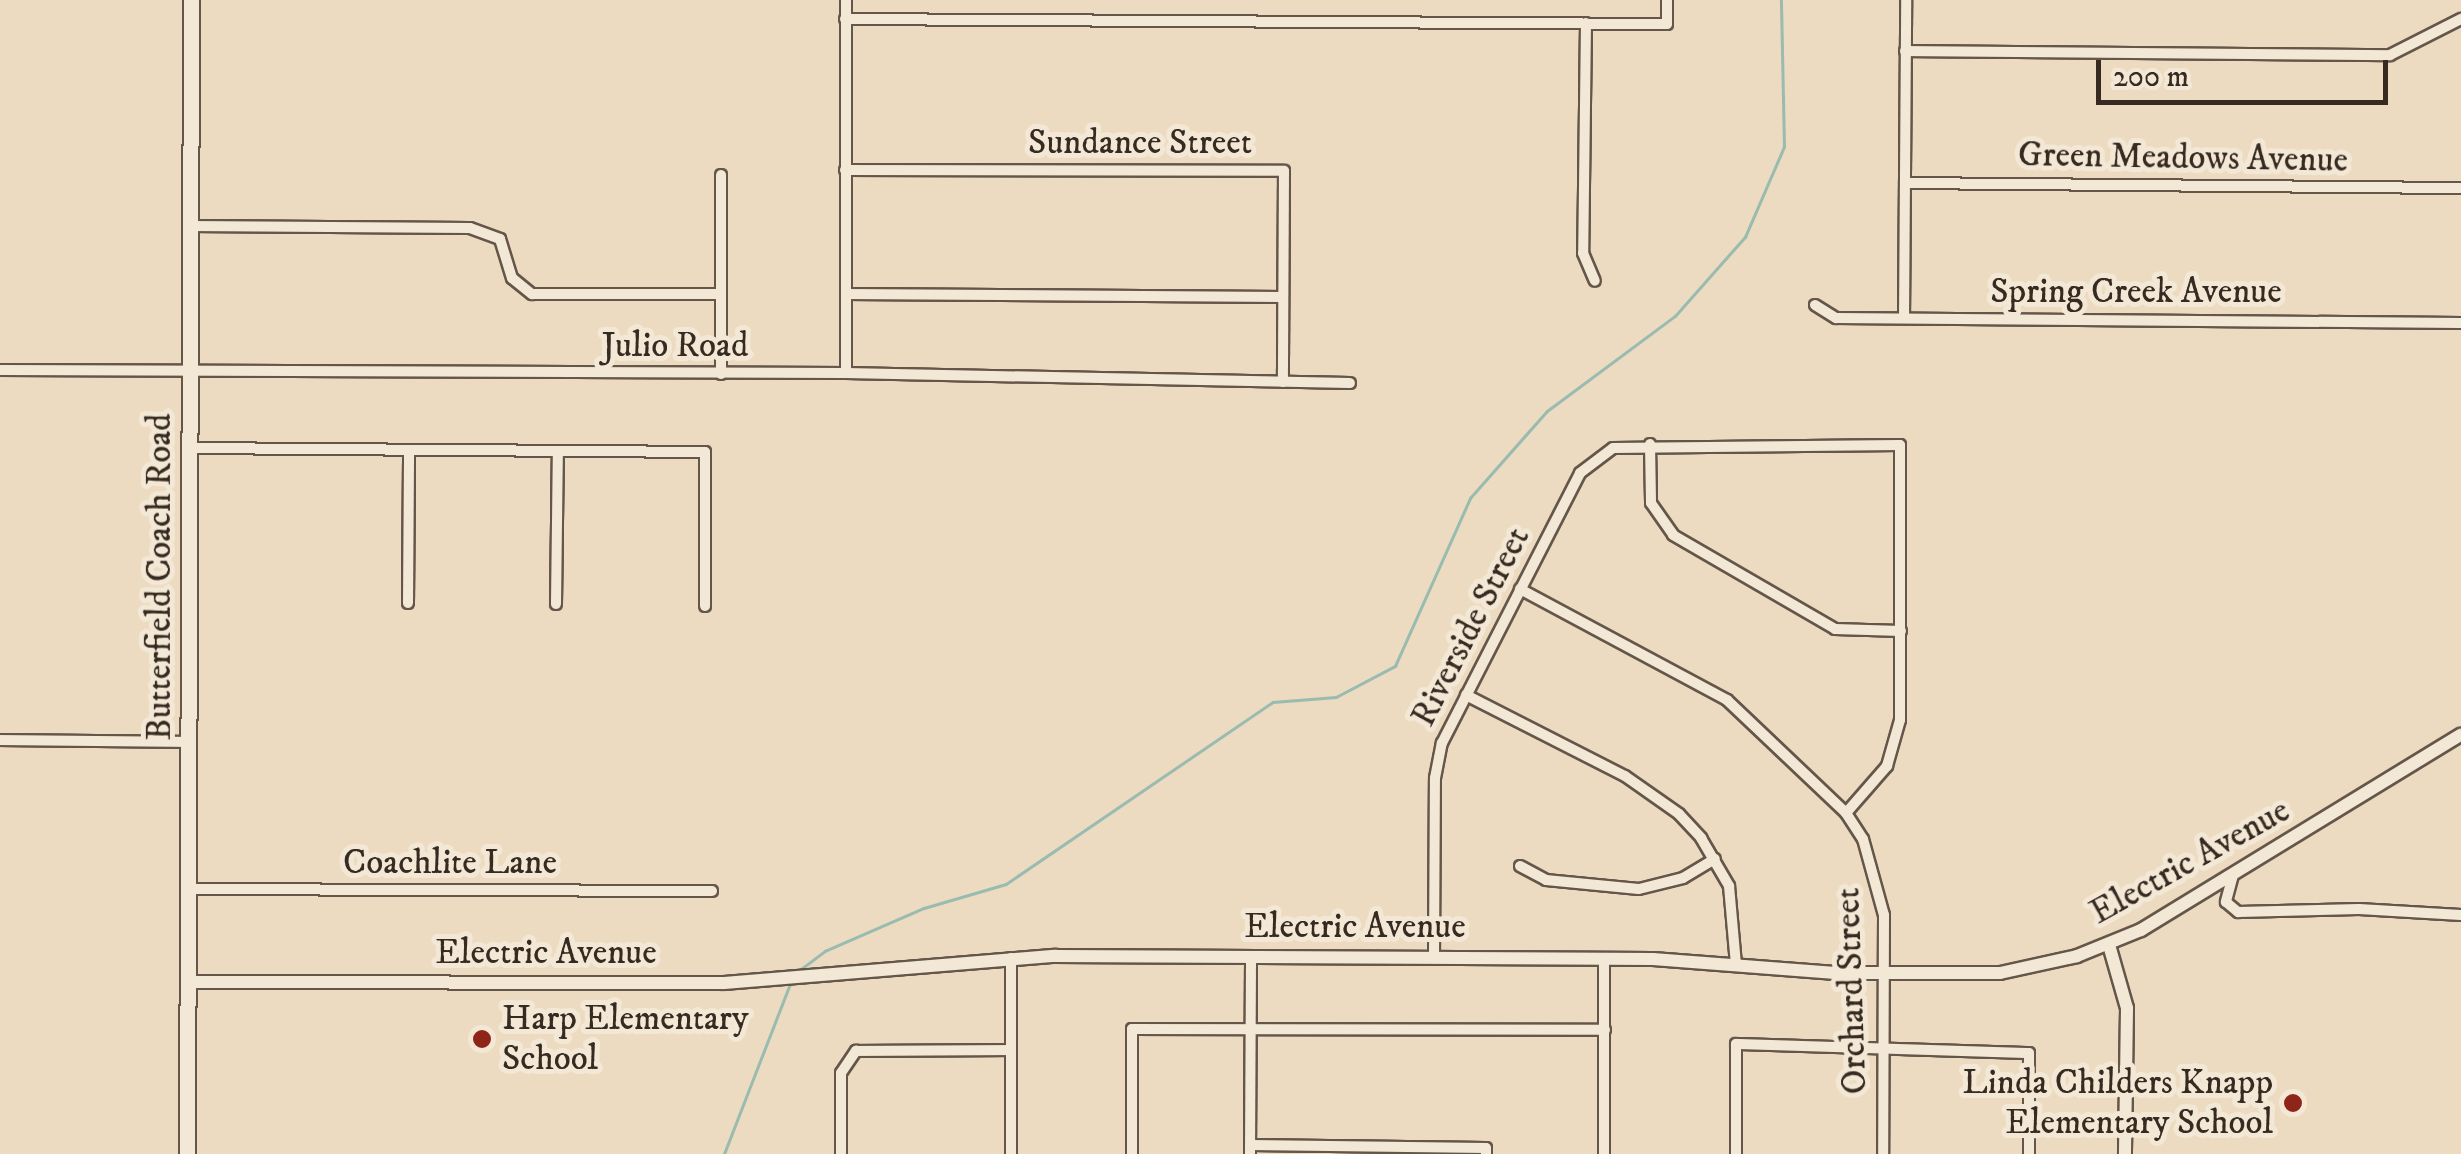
<!DOCTYPE html>
<html>
<head>
<meta charset="utf-8">
<style>
  body { margin:0 }
  #map { position:relative; width:2461px; height:1154px; overflow:hidden; background:#ecdbc0; font-family:"IM FELL DW Pica",serif }
  div>[style] { position:absolute }
  .stream>* { height:2.5px; margin:-1.25px; padding:0 1.25px; transform-origin:1.25px; border-radius:1.25px; background:#99bbb0 }
  .roads { filter:drop-shadow(2px 0 #645649) drop-shadow(-2px 0 #645649) drop-shadow(0 2px #645649) drop-shadow(0 -2px #645649) }
  .minor>* { height:10px; margin:-5px; padding:0 5px; transform-origin:5px; border-radius:5px; background:#f3e8d6 }
  .tertiary>* { height:12px; margin:-6px; padding:0 6px; transform-origin:6px; border-radius:6px; background:#f3e8d6 }
  .secondary>* { height:15px; margin:-7.5px; padding:0 7.5px; transform-origin:7.5px; border-radius:7.5px; background:#f3e8d6 }
  .dots>* { width:28px; height:28px; translate:-50% -50%; box-sizing:border-box; border:5px solid #f3e8d6; border-radius:50% }
  span { translate:-50% -50%; white-space:nowrap; text-align:center; line-height:1.15; -webkit-text-stroke:10px #f3e8d6; paint-order:stroke }
  .street-label { font-size:35px; color:#362a21 }
  .poi-label { font-size:35px; color:#362a21 }
  .left { translate:0 -50%; text-align:left }
  .right { translate:-100% -50%; text-align:right }
  .scale { position:absolute; left:2096px; top:60px; width:292px; height:45px; box-sizing:border-box; border:5px solid #362a21; border-top:0; padding-left:12px; font-size:30px; line-height:35px; white-space:nowrap; color:#362a21; -webkit-text-stroke:8px #f3e8d6; paint-order:stroke }
</style>
</head>
<body>
<div id="map">
  <div class="stream">
    <i style="left:801px;top:969px;width:30px;rotate:-37deg"></i>
    <i style="left:825px;top:951px;width:108px;rotate:-23.5deg"></i>
    <i style="left:924px;top:908px;width:85px;rotate:-16.3deg"></i>
    <i style="left:1006px;top:884px;width:323px;rotate:-34.3deg"></i>
    <i style="left:1273px;top:702px;width:63px;rotate:-4.5deg"></i>
    <i style="left:1336px;top:697px;width:67px;rotate:-27.7deg"></i>
    <i style="left:1395px;top:666px;width:184px;rotate:-65.9deg"></i>
    <i style="left:1470px;top:498px;width:116px;rotate:-48.5deg"></i>
    <i style="left:1547px;top:411px;width:159px;rotate:-36.6deg"></i>
    <i style="left:1675px;top:316px;width:106px;rotate:-48.5deg"></i>
    <i style="left:1745px;top:237px;width:98px;rotate:-66.6deg"></i>
    <i style="left:1784px;top:147px;width:147px;rotate:-91.2deg"></i>
    <i style="left:724px;top:1154px;width:182px;rotate:-68.8deg"></i>
  </div>
  <div class="roads">
    <div class="minor">
      <i style="left:845px;top:19px;width:822px;rotate:0.35deg"></i>
      <i style="left:1667px;top:24px;width:24px;rotate:-90deg"></i>
      <i style="left:1586px;top:23px;width:230px;rotate:90.7deg"></i>
      <i style="left:1583px;top:253px;width:30px;rotate:67deg"></i>
      <i style="left:1905px;top:51px;width:485px;rotate:0.5deg"></i>
      <i style="left:2390px;top:55px;width:80px;rotate:-26.9deg"></i>
      <i style="left:845px;top:170px;width:439px;rotate:0.1deg"></i>
      <i style="left:1284px;top:171px;width:211px;rotate:90.3deg"></i>
      <i style="left:721px;top:175px;width:199px;rotate:90deg"></i>
      <i style="left:1905px;top:183px;width:556px;rotate:0.52deg"></i>
      <i style="left:189px;top:226px;width:281px;rotate:0.4deg"></i>
      <i style="left:470px;top:228px;width:32px;rotate:20deg"></i>
      <i style="left:500px;top:239px;width:41px;rotate:72.9deg"></i>
      <i style="left:512px;top:278px;width:26px;rotate:39deg"></i>
      <i style="left:532px;top:294px;width:189px"></i>
      <i style="left:846px;top:294px;width:437px;rotate:0.4deg"></i>
      <i style="left:1815px;top:305px;width:25px;rotate:32deg"></i>
      <i style="left:1836px;top:318px;width:625px;rotate:0.46deg"></i>
      <i style="left:1904px;top:318px;width:318px;rotate:-89.6deg"></i>
      <i style="left:0;top:370px;width:846px;rotate:0.2deg"></i>
      <i style="left:846px;top:373px;width:504px;rotate:1.14deg"></i>
      <i style="left:846px;top:373px;width:373px;rotate:-90deg"></i>
      <i style="left:1650px;top:444px;width:59px;rotate:89deg"></i>
      <i style="left:1651px;top:503px;width:39px;rotate:55deg"></i>
      <i style="left:1673px;top:535px;width:187px;rotate:30.1deg"></i>
      <i style="left:1835px;top:629px;width:66px;rotate:1.7deg"></i>
      <i style="left:189px;top:448px;width:516px;rotate:0.44deg"></i>
      <i style="left:705px;top:452px;width:154px;rotate:90deg"></i>
      <i style="left:1520px;top:589px;width:235px;rotate:28.2deg"></i>
      <i style="left:1727px;top:700px;width:164px;rotate:43.5deg"></i>
      <i style="left:1846px;top:813px;width:31px;rotate:57deg"></i>
      <i style="left:1863px;top:839px;width:79px;rotate:74.6deg"></i>
      <i style="left:1884px;top:915px;width:239px;rotate:90.2deg"></i>
      <i style="left:408px;top:603px;width:153px;rotate:-89.6deg"></i>
      <i style="left:556px;top:604px;width:153px;rotate:-89.3deg"></i>
      <i style="left:1466px;top:695px;width:178px;rotate:27deg"></i>
      <i style="left:1625px;top:776px;width:66px;rotate:35.1deg"></i>
      <i style="left:1679px;top:814px;width:33px;rotate:47deg"></i>
      <i style="left:1701px;top:838px;width:56px;rotate:59.7deg"></i>
      <i style="left:1729px;top:886px;width:79px;rotate:84.9deg"></i>
      <i style="left:0;top:740px;width:190px;rotate:0.6deg"></i>
      <i style="left:1520px;top:866px;width:30px;rotate:28deg"></i>
      <i style="left:1546px;top:880px;width:93px;rotate:5.5deg"></i>
      <i style="left:1639px;top:889px;width:45px;rotate:-14deg"></i>
      <i style="left:1683px;top:878px;width:37px;rotate:-31deg"></i>
      <i style="left:2233px;top:875px;width:28px;rotate:105deg"></i>
      <i style="left:2226px;top:902px;width:16px;rotate:40deg"></i>
      <i style="left:2238px;top:912px;width:121px;rotate:-1.4deg"></i>
      <i style="left:2359px;top:909px;width:102px;rotate:3.4deg"></i>
      <i style="left:187px;top:889px;width:525px;rotate:0.22deg"></i>
      <i style="left:1434px;top:958px;width:180px;rotate:-89.7deg"></i>
      <i style="left:1435px;top:778px;width:36px;rotate:-79deg"></i>
      <i style="left:1442px;top:743px;width:303px;rotate:-62.9deg"></i>
      <i style="left:1580px;top:473px;width:41px;rotate:-37.1deg"></i>
      <i style="left:1613px;top:448px;width:287px;rotate:-0.6deg"></i>
      <i style="left:1900px;top:445px;width:275px;rotate:90deg"></i>
      <i style="left:1900px;top:720px;width:48px;rotate:105.8deg"></i>
      <i style="left:1887px;top:766px;width:62px;rotate:131.1deg"></i>
      <i style="left:1604px;top:959px;width:195px;rotate:90deg"></i>
      <i style="left:1250px;top:1145px;width:236px;rotate:0.7deg"></i>
      <i style="left:1486px;top:1148px;width:6px;rotate:90deg"></i>
      <i style="left:841px;top:1154px;width:81px;rotate:-90deg"></i>
      <i style="left:841px;top:1073px;width:27px;rotate:-56deg"></i>
      <i style="left:856px;top:1051px;width:155px;rotate:-0.4deg"></i>
      <i style="left:1011px;top:1154px;width:196px;rotate:-90deg"></i>
      <i style="left:1132px;top:1154px;width:125px;rotate:-90deg"></i>
      <i style="left:1132px;top:1029px;width:473px;rotate:0.1deg"></i>
      <i style="left:1250px;top:1154px;width:197px;rotate:-89.7deg"></i>
      <i style="left:1736px;top:1154px;width:110px;rotate:-90deg"></i>
      <i style="left:1736px;top:1044px;width:293px;rotate:1.8deg"></i>
      <i style="left:2029px;top:1053px;width:101px;rotate:90deg"></i>
    </div>
    <div class="tertiary">
      <i style="left:2109px;top:945px;width:66px;rotate:74.1deg"></i>
      <i style="left:2127px;top:1008px;width:146px;rotate:90.8deg"></i>
      <i style="left:187px;top:982px;width:537px;rotate:0.11deg"></i>
      <i style="left:724px;top:983px;width:332px;rotate:-4.7deg"></i>
      <i style="left:1055px;top:956px;width:598px;rotate:0.29deg"></i>
      <i style="left:1653px;top:959px;width:183px;rotate:4.4deg"></i>
      <i style="left:1835px;top:973px;width:165px"></i>
      <i style="left:2000px;top:973px;width:79px;rotate:-12.4deg"></i>
      <i style="left:2077px;top:956px;width:69px;rotate:-22.1deg"></i>
      <i style="left:2141px;top:930px;width:375px;rotate:-31.4deg"></i>
    </div>
    <div class="secondary">
      <i style="left:187px;top:1154px;width:1154px;rotate:-89.8deg"></i>
    </div>
  </div>
  <div class="dots">
    <i style="left:482px;top:1039px;background:#8f2418"></i>
    <i style="left:2293px;top:1103px;background:#8f2418"></i>
  </div>
  <div class="street-label">
    <span style="left:1140px;top:143px">Sundance Street</span>
    <span style="left:2183px;top:158px;rotate:1deg">Green Meadows Avenue</span>
    <span style="left:2136px;top:292px">Spring Creek Avenue</span>
    <span style="left:675px;top:346px">Julio Road</span>
    <span style="left:160px;top:577px;rotate:-90deg">Butterfield Coach Road</span>
    <span style="left:1471px;top:627px;rotate:-63deg">Riverside Street</span>
    <span style="left:2190px;top:862px;rotate:-29deg">Electric Avenue</span>
    <span style="left:450px;top:863px">Coachlite Lane</span>
    <span style="left:1355px;top:927px">Electric Avenue</span>
    <span style="left:546px;top:953px">Electric Avenue</span>
    <span style="left:1852px;top:991px;rotate:-92deg">Orchard Street</span>
  </div>
  <div class="poi-label">
    <span class="left" style="left:502px;top:1039px">Harp Elementary<br>School</span>
    <span class="right" style="left:2273px;top:1103px">Linda Childers Knapp<br>Elementary School</span>
  </div>
  <div class="scale">200 m</div>
</div>
</body>
</html>
